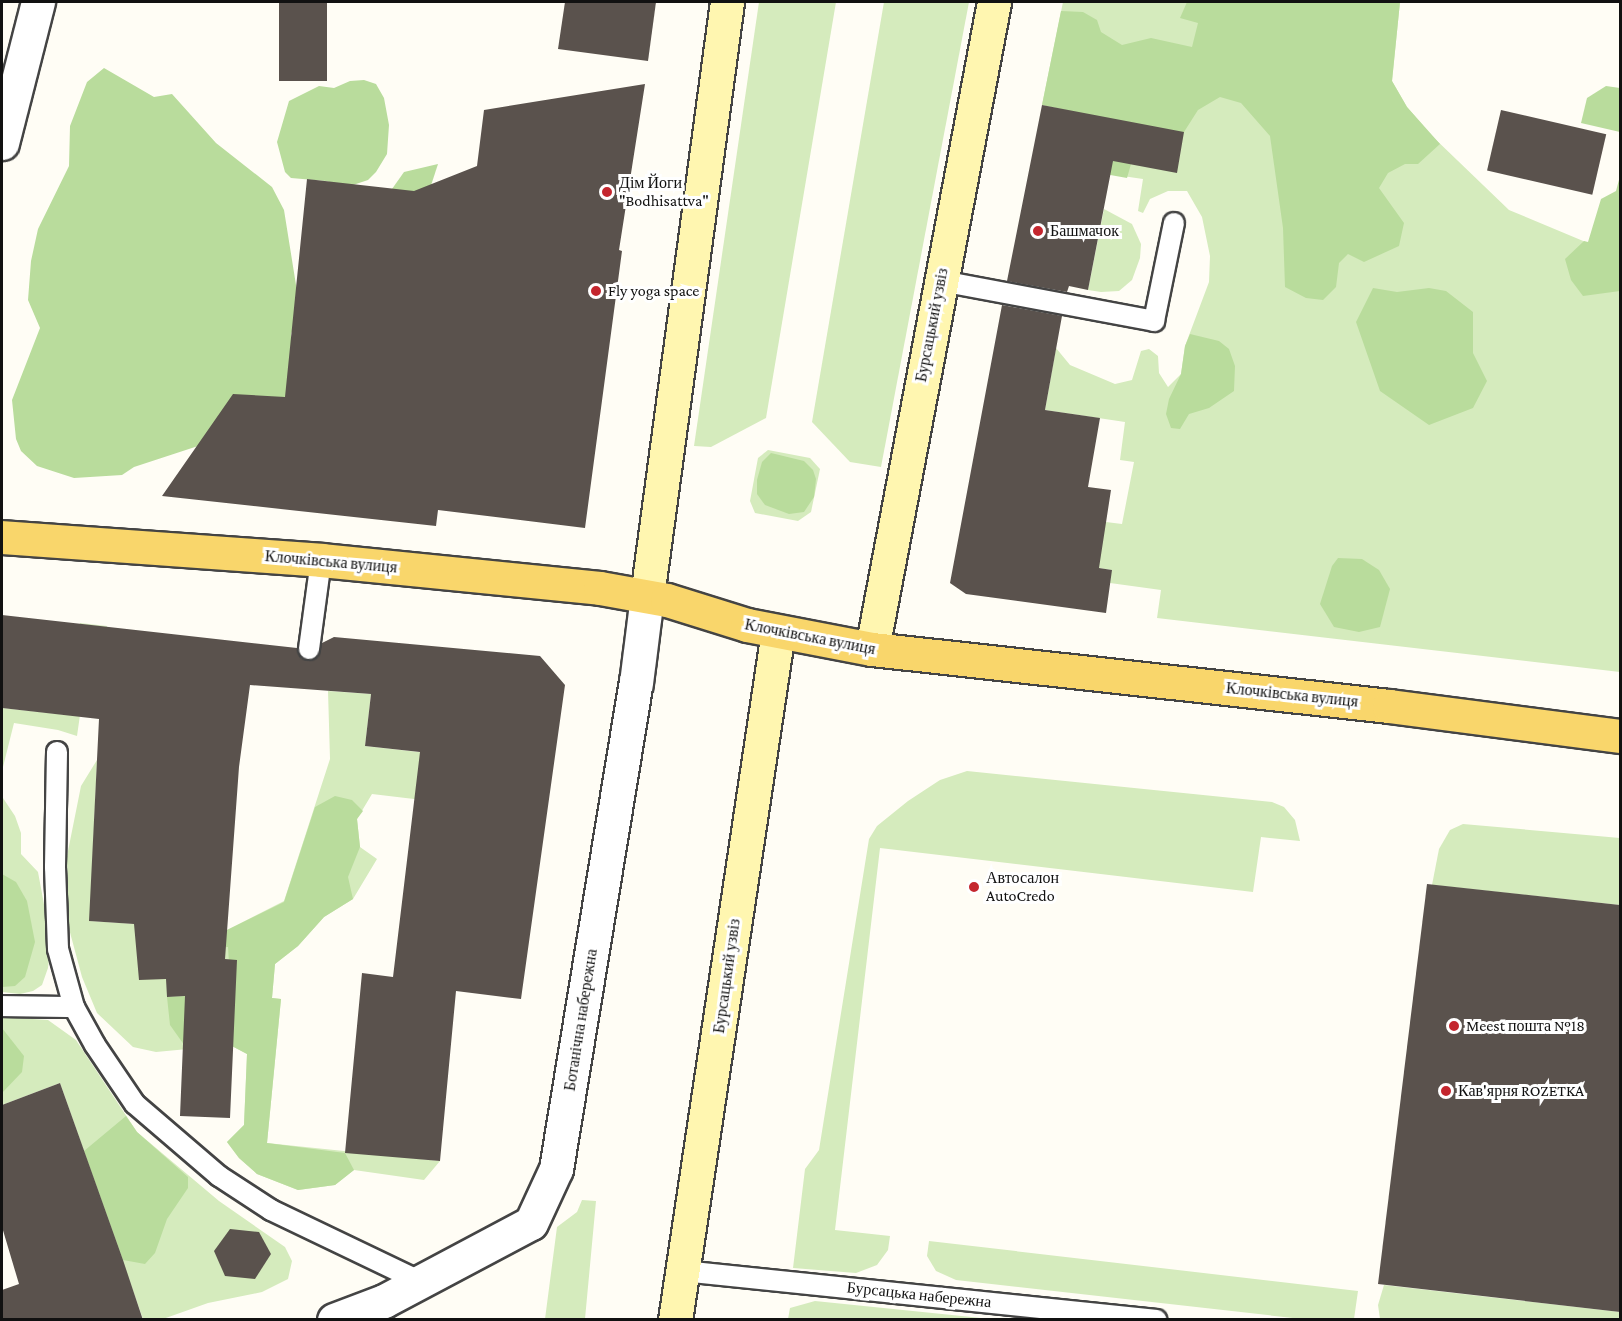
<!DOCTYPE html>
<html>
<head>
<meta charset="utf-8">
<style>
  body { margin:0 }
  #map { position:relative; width:1622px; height:1321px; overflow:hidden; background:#fffdf5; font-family:"Crimson Pro",serif }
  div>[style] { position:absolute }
  .green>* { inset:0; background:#d5ebbd }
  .forest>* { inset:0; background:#b9dc9c }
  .building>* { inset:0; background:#5a524d; transform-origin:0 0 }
  .roads { filter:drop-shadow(2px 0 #444) drop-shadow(-2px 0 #444) drop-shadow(0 2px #444) drop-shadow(0 -2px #444) }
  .lane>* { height:20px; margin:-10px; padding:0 10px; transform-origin:10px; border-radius:10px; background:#fff }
  .street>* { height:33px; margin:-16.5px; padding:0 16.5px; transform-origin:16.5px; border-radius:16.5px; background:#fff }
  .secondary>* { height:33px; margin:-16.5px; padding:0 16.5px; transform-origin:16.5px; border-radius:16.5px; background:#fff6b0 }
  .primary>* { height:33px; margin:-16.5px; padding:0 16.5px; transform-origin:16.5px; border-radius:16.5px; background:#f9d66b }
  .dots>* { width:16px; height:16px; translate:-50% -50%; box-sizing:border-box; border:3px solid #fff; border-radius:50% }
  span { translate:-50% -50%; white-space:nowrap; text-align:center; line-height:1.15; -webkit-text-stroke:6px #fff; paint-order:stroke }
  .poi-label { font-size:16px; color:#111 }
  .left { translate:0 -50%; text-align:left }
  .street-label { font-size:16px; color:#111 }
  .frame { position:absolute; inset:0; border:3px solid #111; pointer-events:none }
</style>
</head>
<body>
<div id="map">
  <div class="green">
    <i style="clip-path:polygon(759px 2px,836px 2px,766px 418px,711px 447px,694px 446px)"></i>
    <i style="clip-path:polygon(884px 2px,969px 2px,881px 467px,850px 462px,812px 422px)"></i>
    <i style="clip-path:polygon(1063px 2px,1400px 2px,1392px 81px,1407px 107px,1431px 135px,1509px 210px,1588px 243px,1620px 252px,1620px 672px,1157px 618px,1161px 590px,1110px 583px,1111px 570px,1076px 564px,1106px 522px,1122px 524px,1134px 462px,1120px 460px,1125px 422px,1045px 410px,1056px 348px,1070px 365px,1115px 384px,1132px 380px,1141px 351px,1149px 349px,1158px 356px,1159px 373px,1168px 387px,1181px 374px,1185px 346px,1209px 282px,1210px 256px,1202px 217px,1187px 191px,1168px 191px,1150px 199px,1143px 213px,1138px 211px,1143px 179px,1088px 171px,1098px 117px,1042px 105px)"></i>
    <i style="clip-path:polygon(1104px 209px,1132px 224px,1141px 244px,1140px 258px,1132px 280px,1119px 291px,1101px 292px,1088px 290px)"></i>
    <i style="clip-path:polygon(768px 450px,810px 458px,820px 469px,811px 512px,798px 521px,755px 513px,750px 501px,758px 458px)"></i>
    <i style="clip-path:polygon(80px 623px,107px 626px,103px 660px,88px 659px,77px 736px,58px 730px,14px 723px,2px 771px,3px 798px,15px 816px,21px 833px,21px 854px,38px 872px,51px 942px,48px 968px,42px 985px,33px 991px,20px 994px,2px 992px,2px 708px,68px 715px)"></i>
    <i style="clip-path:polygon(328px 691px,371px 694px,365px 746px,463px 757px,456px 804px,372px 794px,357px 819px,360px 847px,377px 859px,353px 899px,324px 917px,298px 946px,275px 964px,272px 998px,281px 999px,267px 1143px,440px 1161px,424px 1180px,354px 1170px,335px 1185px,298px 1190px,257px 1174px,239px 1158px,227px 1142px,244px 1125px,247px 1054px,230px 1045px,156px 1052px,133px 1047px,97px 1013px,82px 977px,68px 925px,67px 856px,81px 786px,97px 760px,90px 921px,227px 930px,284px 901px,330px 759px)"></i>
    <i style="clip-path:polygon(967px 771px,1272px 802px,1284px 807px,1295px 820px,1300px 841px,1261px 837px,1253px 892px,880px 848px,835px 1230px,890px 1236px,888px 1250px,877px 1265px,856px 1273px,793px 1268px,805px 1169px,819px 1150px,869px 839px,877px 826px,908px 801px,940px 780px)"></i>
    <i style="clip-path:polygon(1463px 824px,1620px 838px,1620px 905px,1432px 885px,1439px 849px,1450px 830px)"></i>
    <i style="clip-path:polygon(2px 1017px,48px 1020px,76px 1040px,137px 1132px,219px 1201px,285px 1247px,292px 1261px,288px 1279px,262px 1292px,208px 1303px,163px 1319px,143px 1319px,60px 1083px,2px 1105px)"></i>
    <i style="clip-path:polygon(582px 1200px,596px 1201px,585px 1319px,545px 1319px,557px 1227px,577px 1212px)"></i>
    <i style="clip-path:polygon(929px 1241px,1358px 1291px,1354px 1319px,1302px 1319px,956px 1280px,936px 1271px,927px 1256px)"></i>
    <i style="clip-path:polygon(1384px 1285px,1620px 1312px,1620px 1319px,1380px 1319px,1378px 1305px)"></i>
    <i style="clip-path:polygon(815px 1301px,991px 1319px,788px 1319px,790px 1308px)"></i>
  </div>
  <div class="forest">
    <i style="clip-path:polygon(1187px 2px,1400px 2px,1392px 81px,1407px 107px,1440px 144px,1418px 164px,1405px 164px,1388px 173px,1379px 188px,1404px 223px,1399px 246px,1364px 262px,1348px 254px,1339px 263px,1336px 287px,1323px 300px,1306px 298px,1285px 287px,1283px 228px,1270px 136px,1241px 103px,1220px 97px,1198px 110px,1184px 132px,1131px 164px,1127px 178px,1088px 171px,1098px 117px,1042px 105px,1061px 11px,1083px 12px,1097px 20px,1101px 32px,1122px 45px,1151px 38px,1192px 47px,1198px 23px,1180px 18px)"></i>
    <i style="clip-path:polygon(104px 68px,154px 97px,172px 94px,216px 143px,272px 187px,284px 210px,300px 310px,291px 334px,294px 364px,320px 406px,134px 467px,122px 475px,74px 478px,37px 466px,21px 451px,16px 439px,12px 400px,40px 328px,28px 300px,31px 261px,38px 229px,69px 166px,70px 126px,87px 82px)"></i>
    <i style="clip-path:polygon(364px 80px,376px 84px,384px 98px,389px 125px,387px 154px,376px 172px,368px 180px,347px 187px,326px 181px,291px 178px,285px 172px,277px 142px,289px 101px,319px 86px,334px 88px,350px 81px)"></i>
    <i style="clip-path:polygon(1606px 86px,1620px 88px,1620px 132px,1581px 123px,1587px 98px)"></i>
    <i style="clip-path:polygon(438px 164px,422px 213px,392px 189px,404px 172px)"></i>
    <i style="clip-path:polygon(1620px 176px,1620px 291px,1583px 296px,1571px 280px,1565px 259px,1584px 241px,1588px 242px,1601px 199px,1616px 191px)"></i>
    <i style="clip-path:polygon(1373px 288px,1397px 292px,1429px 288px,1446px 291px,1473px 312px,1473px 353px,1487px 381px,1473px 408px,1429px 425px,1380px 391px,1356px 322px)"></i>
    <i style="clip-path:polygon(1190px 334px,1219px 341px,1229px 349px,1235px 366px,1234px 391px,1209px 408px,1189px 414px,1180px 429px,1171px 428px,1166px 414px,1169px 399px,1181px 374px,1185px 346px)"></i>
    <i style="clip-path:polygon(771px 453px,804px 461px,813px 470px,816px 479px,814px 497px,804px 512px,789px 514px,765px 505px,757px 494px,757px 480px,762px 462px)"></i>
    <i style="clip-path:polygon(1338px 558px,1362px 559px,1379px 570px,1390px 589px,1380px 627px,1359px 632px,1334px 627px,1320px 604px,1332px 566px)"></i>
    <i style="clip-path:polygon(335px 796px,352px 800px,363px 811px,357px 819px,360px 847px,348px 877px,353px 899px,324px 917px,298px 946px,275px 964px,272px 998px,281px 999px,267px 1143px,345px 1153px,354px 1170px,335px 1185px,298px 1190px,257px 1174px,239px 1158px,227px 1142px,244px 1125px,247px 1054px,230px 1045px,187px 1049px,170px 1025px,167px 997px,231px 994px,228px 947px,164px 950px,161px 926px,227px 930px,284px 902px,315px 807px)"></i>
    <i style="clip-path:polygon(2px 874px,16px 882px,27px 901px,35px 942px,25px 977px,15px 986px,2px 987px)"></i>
    <i style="clip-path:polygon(2px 1028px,24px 1056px,22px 1072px,2px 1093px)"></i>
    <i style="clip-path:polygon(126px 1116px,137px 1132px,188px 1177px,188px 1188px,167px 1219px,155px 1253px,145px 1264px,123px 1260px,84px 1151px)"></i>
  </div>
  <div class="building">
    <i style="left:279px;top:2px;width:48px;height:79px"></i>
    <i style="clip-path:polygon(565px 2px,656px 2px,648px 61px,558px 49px)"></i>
    <i style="clip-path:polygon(645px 84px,619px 250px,622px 251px,585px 528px,438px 510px,436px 526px,162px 496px,233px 394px,285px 397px,307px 179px,414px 191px,477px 166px,484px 110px)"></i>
    <i style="clip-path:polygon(1042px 105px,1184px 132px,1177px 173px,1113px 161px,1088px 290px,1069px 286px,1067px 292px,1007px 281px)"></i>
    <i style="left:1501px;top:110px;width:108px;height:62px;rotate:13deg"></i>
    <i style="clip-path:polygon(1002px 305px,1062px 316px,1045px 410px,1100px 418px,1088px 487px,1111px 490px,1099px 568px,1112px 570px,1106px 613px,966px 594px,950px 583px)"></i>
    <i style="clip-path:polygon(2px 615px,297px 648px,301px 658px,308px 661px,318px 657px,322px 643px,334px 637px,540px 656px,565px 685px,521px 999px,456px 991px,440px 1161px,345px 1153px,362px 973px,393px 977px,420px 752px,365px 746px,371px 694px,250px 685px,239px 767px,225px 959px,237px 960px,230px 1118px,180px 1116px,185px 996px,167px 997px,166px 979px,139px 980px,134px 924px,89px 921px,99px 719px,2px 708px)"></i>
    <i style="clip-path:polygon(1427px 884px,1620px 905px,1620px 1312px,1378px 1284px)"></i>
    <i style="clip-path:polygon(60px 1083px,123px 1260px,143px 1320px,2px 1320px,2px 1290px,19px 1284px,2px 1227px,2px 1105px)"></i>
    <i style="clip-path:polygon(230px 1229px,259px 1232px,271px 1254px,255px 1279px,225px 1276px,214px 1251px)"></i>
  </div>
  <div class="roads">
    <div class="lane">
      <i style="left:941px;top:281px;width:217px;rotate:10.6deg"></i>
      <i style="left:1154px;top:321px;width:100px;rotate:-78.5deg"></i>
      <i style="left:309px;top:649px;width:90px;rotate:-82.3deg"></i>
      <i style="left:57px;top:752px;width:115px;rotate:91deg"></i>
      <i style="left:55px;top:867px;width:82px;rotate:87.9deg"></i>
      <i style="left:58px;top:949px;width:60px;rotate:74.6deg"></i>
      <i style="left:74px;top:1007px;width:43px;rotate:61.1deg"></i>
      <i style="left:95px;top:1045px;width:71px;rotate:55.9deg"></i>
      <i style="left:135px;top:1104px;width:111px;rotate:40.6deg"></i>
      <i style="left:219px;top:1176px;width:62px;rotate:33.2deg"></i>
      <i style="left:271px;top:1210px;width:166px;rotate:25.6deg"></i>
      <i style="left:2px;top:1006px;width:72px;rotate:0.8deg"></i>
      <i style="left:683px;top:1271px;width:476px;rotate:5.9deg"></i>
    </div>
    <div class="street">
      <i style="left:2px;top:143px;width:146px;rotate:-75.7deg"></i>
      <i style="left:334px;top:1320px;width:53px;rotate:-20.8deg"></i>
      <i style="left:384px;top:1301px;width:166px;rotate:-28deg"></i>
      <i style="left:531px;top:1223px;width:60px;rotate:-65.2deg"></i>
      <i style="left:556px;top:1169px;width:493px;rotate:-80.7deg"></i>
      <i style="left:636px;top:683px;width:88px;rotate:-82.8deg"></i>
    </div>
    <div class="secondary">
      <i style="left:647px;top:596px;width:599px;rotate:-82.33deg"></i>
      <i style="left:872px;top:649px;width:658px;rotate:-79.32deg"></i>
      <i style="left:675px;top:1320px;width:696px;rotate:-81.49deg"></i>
    </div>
    <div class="primary">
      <i style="left:2px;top:537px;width:320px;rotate:4.1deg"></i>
      <i style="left:321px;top:560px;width:280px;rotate:5.7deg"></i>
      <i style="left:600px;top:588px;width:68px;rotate:10.2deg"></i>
      <i style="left:667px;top:600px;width:84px;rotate:17.4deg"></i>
      <i style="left:747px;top:625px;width:127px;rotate:10.9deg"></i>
      <i style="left:872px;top:649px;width:520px;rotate:6.29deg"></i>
      <i style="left:1389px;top:706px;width:233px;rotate:7.4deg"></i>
    </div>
  </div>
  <div class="dots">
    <i style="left:607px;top:192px;background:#c4262e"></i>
    <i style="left:1038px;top:231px;background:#c4262e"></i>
    <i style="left:596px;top:291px;background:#c4262e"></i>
    <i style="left:974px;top:887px;background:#c4262e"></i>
    <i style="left:1454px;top:1026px;background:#c4262e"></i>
    <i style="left:1446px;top:1091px;background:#c4262e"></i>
  </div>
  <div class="poi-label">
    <span class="left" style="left:619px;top:192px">Дім Йоги<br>"Bodhisattva"</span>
    <span class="left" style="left:1050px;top:231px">Башмачок</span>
    <span class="left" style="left:608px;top:291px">Fly yoga space</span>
    <span class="left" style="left:986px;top:887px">Автосалон<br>AutoCredo</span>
    <span class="left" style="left:1466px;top:1026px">Meest пошта №18</span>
    <span class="left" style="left:1458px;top:1091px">Кав'ярня ROZETKA</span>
  </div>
  <div class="street-label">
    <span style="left:932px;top:325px;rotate:-79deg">Бурсацький узвіз</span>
    <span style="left:331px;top:562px;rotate:5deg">Клочківська вулиця</span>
    <span style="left:810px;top:637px;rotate:11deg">Клочківська вулиця</span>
    <span style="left:1292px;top:695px;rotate:6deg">Клочківська вулиця</span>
    <span style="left:727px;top:976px;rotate:-82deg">Бурсацький узвіз</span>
    <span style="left:581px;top:1020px;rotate:-81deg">Ботанічна набережна</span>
    <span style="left:919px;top:1295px;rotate:6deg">Бурсацька набережна</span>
  </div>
  <div class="frame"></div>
</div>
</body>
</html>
